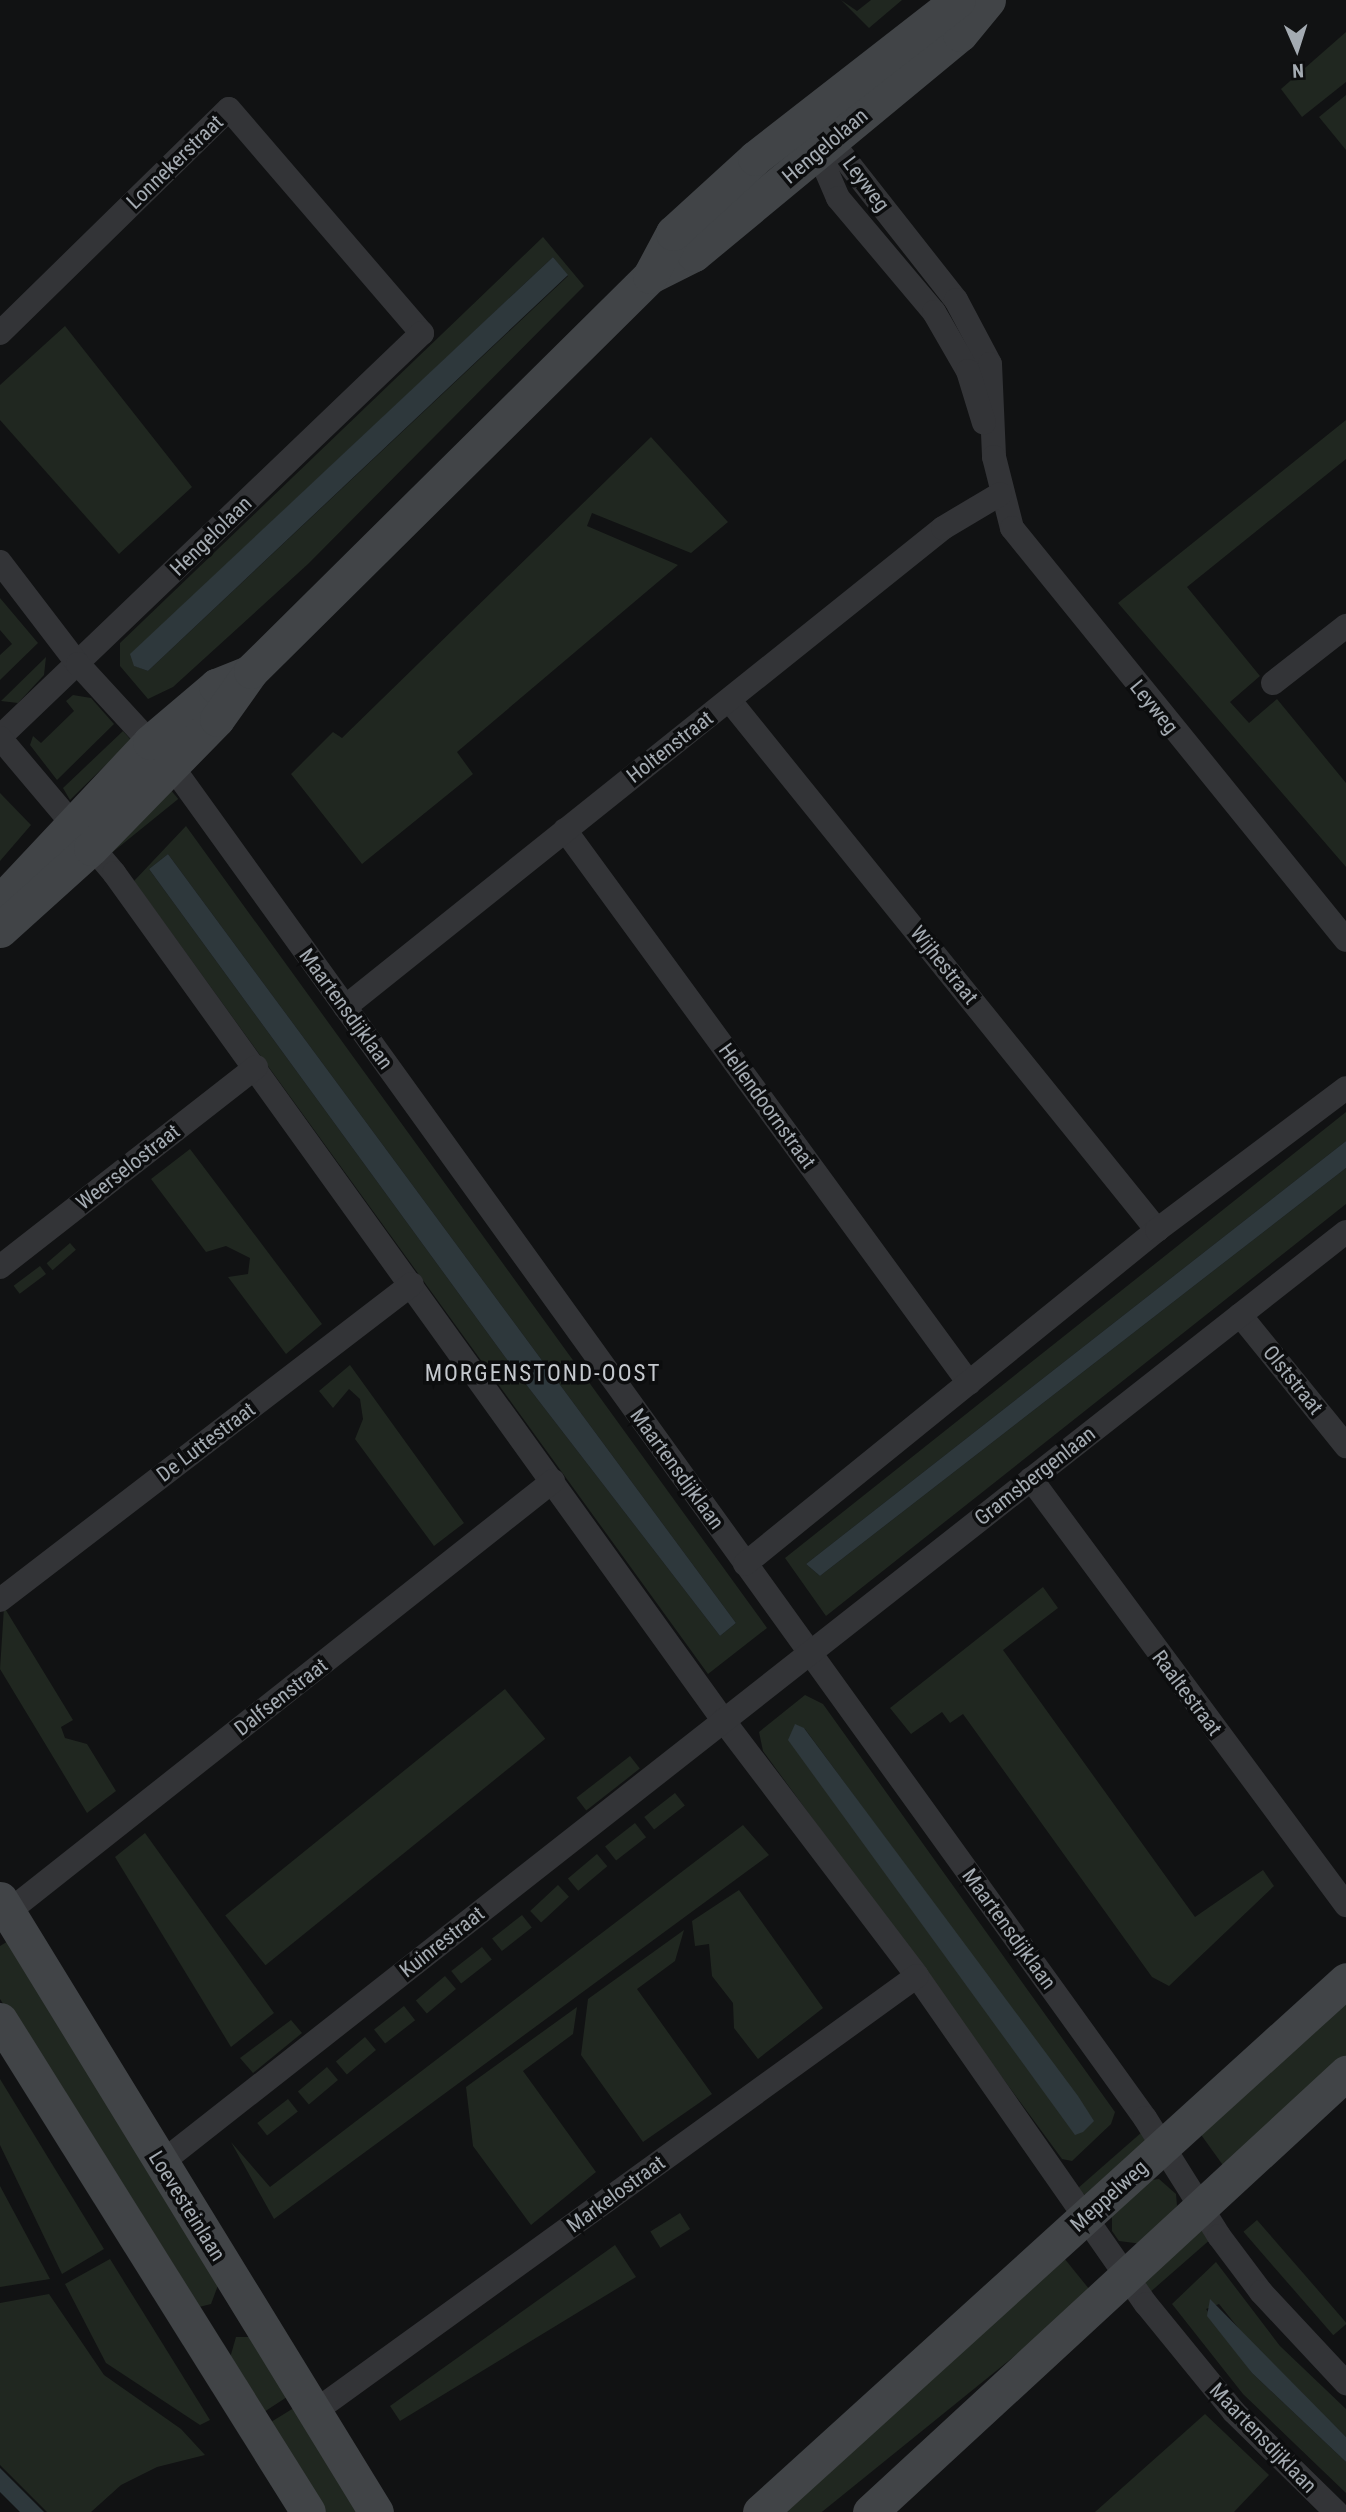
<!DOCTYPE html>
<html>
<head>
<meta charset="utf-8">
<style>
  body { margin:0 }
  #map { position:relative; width:1346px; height:2512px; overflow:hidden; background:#111213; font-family:"Roboto Condensed",sans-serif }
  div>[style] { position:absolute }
  .green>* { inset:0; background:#202720; transform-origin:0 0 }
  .water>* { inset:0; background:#2e383c }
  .street>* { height:24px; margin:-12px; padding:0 12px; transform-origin:12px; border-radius:12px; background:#333437 }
  .secondary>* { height:35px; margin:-17.5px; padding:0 17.5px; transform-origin:17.5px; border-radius:17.5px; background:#414447 }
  span { translate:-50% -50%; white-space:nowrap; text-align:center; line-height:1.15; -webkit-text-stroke:7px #0c0d0e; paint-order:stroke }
  .street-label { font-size:21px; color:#a4abb2 }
  .neighbourhood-label { font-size:23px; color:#c5c9ce; letter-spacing:2px }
  .north { position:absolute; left:1262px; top:14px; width:70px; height:70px; -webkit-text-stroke:5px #0c0d0e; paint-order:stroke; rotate:177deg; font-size:19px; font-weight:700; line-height:28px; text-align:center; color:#a4abb2 }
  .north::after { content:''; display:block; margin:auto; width:24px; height:32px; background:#a4abb2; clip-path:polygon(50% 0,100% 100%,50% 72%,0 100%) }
</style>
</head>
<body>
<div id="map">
  <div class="green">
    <i style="clip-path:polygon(841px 0,857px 11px,871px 0,902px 0,869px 28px)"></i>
    <i style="clip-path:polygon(1346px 32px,1346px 82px,1302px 117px,1281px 89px)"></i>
    <i style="clip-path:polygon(1346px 95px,1346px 150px,1319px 117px)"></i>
    <i style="clip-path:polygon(evenodd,543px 237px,584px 286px,308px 564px,173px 687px,148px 699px,120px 666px,120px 643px,543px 237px,553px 257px,568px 276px,148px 671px,135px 666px,131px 654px,553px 257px)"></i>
    <i style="clip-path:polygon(65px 326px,192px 487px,119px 554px,0 420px,0 385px)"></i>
    <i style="clip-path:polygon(1346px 420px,1346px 459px,1187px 587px,1260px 676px,1230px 702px,1249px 723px,1277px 699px,1346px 783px,1346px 867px,1118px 603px)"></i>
    <i style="clip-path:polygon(651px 437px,728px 522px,691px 553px,592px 513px,587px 526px,678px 565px,457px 752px,473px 774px,362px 864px,291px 774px,333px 732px,342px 738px)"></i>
    <i style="clip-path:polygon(0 598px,38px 643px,0 680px,0 655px,12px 644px,0 630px)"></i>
    <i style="clip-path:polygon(46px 657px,44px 675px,18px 703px,1px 701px)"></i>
    <i style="clip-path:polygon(73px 695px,91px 698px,114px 724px,57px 780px,30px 745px,33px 736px,41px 743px,74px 711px,66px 701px)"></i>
    <i style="clip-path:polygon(123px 731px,131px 740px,70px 800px,63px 788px)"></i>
    <i style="left:170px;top:789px;width:13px;height:87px;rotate:51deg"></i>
    <i style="clip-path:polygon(0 793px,31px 825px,0 861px)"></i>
    <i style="clip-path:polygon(evenodd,186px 826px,767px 1628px,708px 1674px,134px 881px,186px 826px,168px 854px,736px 1623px,720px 1636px,505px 1357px,149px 869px,168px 854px)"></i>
    <i style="clip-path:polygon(1346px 1112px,1346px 1141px,806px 1564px,820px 1576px,1346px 1168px,1346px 1204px,826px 1616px,785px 1558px)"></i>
    <i style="clip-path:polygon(190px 1149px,322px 1324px,286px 1354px,228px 1277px,248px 1274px,250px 1258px,226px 1246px,206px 1252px,151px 1179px)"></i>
    <i style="left:70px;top:1243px;width:9px;height:31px;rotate:49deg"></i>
    <i style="left:40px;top:1266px;width:10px;height:33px;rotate:53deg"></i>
    <i style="clip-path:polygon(350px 1365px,464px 1523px,434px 1546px,355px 1439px,363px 1419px,360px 1399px,349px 1389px,333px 1408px,319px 1391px)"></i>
    <i style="clip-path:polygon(1043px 1587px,1058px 1608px,1003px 1650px,1195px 1917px,1263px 1870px,1274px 1886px,1169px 1986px,1152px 1977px,963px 1714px,950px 1723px,942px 1712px,911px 1734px,890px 1708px)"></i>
    <i style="clip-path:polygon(4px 1607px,73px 1720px,61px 1727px,65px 1738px,87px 1744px,116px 1791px,87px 1813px,0 1669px)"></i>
    <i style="left:505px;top:1689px;width:64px;height:360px;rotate:51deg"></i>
    <i style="clip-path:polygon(evenodd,805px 1695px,823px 1704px,1115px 2112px,1111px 2124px,1072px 2161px,1062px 2159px,763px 1751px,759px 1732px,805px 1695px,795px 1725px,805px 1729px,1094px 2121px,789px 1740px,795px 1725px)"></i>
    <i style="left:630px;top:1756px;width:16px;height:68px;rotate:52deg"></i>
    <i style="left:675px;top:1793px;width:16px;height:39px;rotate:52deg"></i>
    <i style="left:635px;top:1823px;width:18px;height:38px;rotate:52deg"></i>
    <i style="clip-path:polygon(743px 1825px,769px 1855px,274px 2219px,231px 2142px,270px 2187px)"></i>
    <i style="clip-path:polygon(145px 1833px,274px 2013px,231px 2047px,115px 1857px)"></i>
    <i style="left:597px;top:1854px;width:16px;height:38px;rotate:50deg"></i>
    <i style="left:558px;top:1885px;width:16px;height:38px;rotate:47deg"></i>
    <i style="clip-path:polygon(739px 1890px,823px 2008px,758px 2059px,734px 2028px,733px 2003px,712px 1976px,709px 1944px,695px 1946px,692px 1921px)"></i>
    <i style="left:522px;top:1915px;width:16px;height:38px;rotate:52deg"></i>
    <i style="clip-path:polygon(684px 1930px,675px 1961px,637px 1989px,712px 2094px,643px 2142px,581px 2055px,588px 1999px)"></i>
    <i style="clip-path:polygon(10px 1940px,220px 2280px,211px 2304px,199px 2307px,186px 2300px,0 1999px,0 1946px)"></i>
    <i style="left:482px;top:1947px;width:16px;height:39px;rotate:52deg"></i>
    <i style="left:445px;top:1976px;width:17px;height:38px;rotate:50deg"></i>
    <i style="clip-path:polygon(1346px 1997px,1346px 2060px,1230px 2175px,1194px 2125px)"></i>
    <i style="left:404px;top:2006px;width:18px;height:38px;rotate:52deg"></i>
    <i style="clip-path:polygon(577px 2007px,573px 2034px,523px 2071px,596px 2172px,531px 2225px,473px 2146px,466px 2087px)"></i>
    <i style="clip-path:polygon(291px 2020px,302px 2033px,253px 2073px,240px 2058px)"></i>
    <i style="left:365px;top:2037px;width:17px;height:38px;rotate:50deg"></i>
    <i style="left:327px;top:2067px;width:17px;height:38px;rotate:50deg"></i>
    <i style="clip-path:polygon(0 2079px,104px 2249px,62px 2274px,0 2145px)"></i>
    <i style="left:288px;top:2099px;width:16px;height:39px;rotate:52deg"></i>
    <i style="clip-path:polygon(1142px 2132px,1147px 2140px,1089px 2198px,1077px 2189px)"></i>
    <i style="clip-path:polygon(1159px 2179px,1176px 2194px,1177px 2206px,1142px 2244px,1119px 2241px,1112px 2231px,1112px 2211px,1144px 2181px)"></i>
    <i style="clip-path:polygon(0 2186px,50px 2279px,0 2287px)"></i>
    <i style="left:680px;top:2213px;width:19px;height:35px;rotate:58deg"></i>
    <i style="left:1257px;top:2220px;width:137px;height:18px;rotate:49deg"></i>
    <i style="clip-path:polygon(1200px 2227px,1212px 2238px,1148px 2294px,1140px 2284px)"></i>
    <i style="clip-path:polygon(615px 2245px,636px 2277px,400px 2421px,390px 2406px)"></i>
    <i style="left:1064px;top:2258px;width:45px;height:380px;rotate:51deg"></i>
    <i style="clip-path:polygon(110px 2259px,210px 2420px,200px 2425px,106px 2363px,65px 2284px)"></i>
    <i style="clip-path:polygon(1216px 2262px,1280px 2346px,1346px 2409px,1346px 2437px,1256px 2350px,1219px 2304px,1206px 2309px,1252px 2373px,1346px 2462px,1346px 2493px,1243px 2394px,1172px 2304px)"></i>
    <i style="clip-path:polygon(49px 2294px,104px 2375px,181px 2429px,205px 2455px,157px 2467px,121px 2485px,91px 2512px,47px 2512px,0 2465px,0 2303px)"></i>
    <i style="clip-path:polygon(236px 2337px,251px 2337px,290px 2395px,264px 2412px,230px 2358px)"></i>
    <i style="clip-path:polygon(297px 2406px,361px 2512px,325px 2512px,271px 2422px)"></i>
    <i style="clip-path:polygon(1205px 2414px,1269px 2475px,1234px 2512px,1095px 2512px)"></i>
  </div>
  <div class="water">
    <i style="clip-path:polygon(553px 257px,568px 275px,148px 671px,134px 666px,130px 654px)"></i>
    <i style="clip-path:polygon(168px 854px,736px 1623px,720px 1636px,505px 1357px,149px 869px)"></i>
    <i style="clip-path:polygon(1346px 1141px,1346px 1168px,820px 1576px,806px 1564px)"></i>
    <i style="clip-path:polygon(795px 1724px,804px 1728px,1078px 2096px,1094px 2121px,1083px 2132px,1075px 2135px,788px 1740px)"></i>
    <i style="clip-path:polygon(1210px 2299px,1346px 2437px,1346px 2462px,1252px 2373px,1207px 2316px)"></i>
    <i style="clip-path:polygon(0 2468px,44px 2512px,20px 2512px,0 2492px)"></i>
  </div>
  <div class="street">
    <i style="left:823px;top:131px;width:215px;rotate:51.8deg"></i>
    <i style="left:956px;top:300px;width:72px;rotate:62deg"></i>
    <i style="left:990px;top:364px;width:93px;rotate:87.5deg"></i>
    <i style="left:994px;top:457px;width:73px;rotate:75.8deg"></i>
    <i style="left:1012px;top:528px;width:530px;rotate:50.97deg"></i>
    <i style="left:813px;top:140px;width:63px;rotate:66.7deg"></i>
    <i style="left:838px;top:198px;width:149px;rotate:49.9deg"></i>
    <i style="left:934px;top:312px;width:68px;rotate:60deg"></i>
    <i style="left:968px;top:371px;width:54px;rotate:72.9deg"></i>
    <i style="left:0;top:333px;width:320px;rotate:-44.4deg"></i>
    <i style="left:229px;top:109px;width:296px;rotate:49.3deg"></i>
    <i style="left:422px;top:333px;width:584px;rotate:136.25deg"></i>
    <i style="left:0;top:562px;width:128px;rotate:52.6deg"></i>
    <i style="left:78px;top:664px;width:137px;rotate:47.4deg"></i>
    <i style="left:171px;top:765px;width:1667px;rotate:54.25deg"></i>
    <i style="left:1145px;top:2118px;width:139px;rotate:57.9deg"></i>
    <i style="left:1219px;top:2236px;width:70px;rotate:53.1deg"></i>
    <i style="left:1261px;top:2292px;width:125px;rotate:47deg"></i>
    <i style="left:1273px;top:683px;width:93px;rotate:-38deg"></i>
    <i style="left:730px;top:701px;width:680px;rotate:51.09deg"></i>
    <i style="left:0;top:738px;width:177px;rotate:49.8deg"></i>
    <i style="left:114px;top:873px;width:1043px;rotate:54.28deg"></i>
    <i style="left:723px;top:1720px;width:321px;rotate:52.8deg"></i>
    <i style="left:917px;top:1976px;width:400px;rotate:55.1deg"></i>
    <i style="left:1146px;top:2304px;width:139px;rotate:50.8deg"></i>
    <i style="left:1234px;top:2412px;width:143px;rotate:44.4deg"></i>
    <i style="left:565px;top:830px;width:685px;rotate:53.85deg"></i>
    <i style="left:345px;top:1007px;width:766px;rotate:-38.69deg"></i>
    <i style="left:943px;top:528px;width:66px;rotate:-30.8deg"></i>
    <i style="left:0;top:1267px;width:325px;rotate:-38deg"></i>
    <i style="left:1240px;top:1315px;width:169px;rotate:51deg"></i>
    <i style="left:1031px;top:1479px;width:530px;rotate:53.52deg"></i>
    <i style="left:745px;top:1564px;width:530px;rotate:-39.03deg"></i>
    <i style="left:1157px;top:1230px;width:236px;rotate:-36.9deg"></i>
    <i style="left:0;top:1600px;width:519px;rotate:-37.49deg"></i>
    <i style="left:8px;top:1912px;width:695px;rotate:-38.34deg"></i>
    <i style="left:161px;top:2163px;width:1507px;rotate:-38.16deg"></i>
    <i style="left:314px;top:2412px;width:744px;rotate:-35.87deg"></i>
  </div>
  <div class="secondary">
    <i style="left:650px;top:276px;width:49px;rotate:-26.6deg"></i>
    <i style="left:694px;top:254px;width:345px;rotate:-39.6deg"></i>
    <i style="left:960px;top:34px;width:44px;rotate:-50.5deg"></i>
    <i style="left:0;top:902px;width:219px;rotate:-46.8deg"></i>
    <i style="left:150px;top:742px;width:87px;rotate:-40.3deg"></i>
    <i style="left:216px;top:686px;width:31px;rotate:-22deg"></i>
    <i style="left:0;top:930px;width:122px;rotate:-42deg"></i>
    <i style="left:91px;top:848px;width:180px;rotate:-45.7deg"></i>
    <i style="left:217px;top:719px;width:59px;rotate:-54.7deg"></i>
    <i style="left:251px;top:671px;width:561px;rotate:-44.71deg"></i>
    <i style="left:650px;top:276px;width:49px;rotate:-61.9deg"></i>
    <i style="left:673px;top:233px;width:111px;rotate:-42.4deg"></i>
    <i style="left:755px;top:158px;width:257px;rotate:-37.9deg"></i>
    <i style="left:0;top:1899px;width:719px;rotate:58.48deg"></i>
    <i style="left:0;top:2020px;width:580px;rotate:57.95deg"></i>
    <i style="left:760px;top:2512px;width:791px;rotate:-42.23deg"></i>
    <i style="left:870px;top:2512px;width:648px;rotate:-42.68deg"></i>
  </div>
  <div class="street-label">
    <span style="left:825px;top:146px;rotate:-40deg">Hengelolaan</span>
    <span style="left:175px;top:162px;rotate:-44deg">Lonnekerstraat</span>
    <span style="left:866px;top:184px;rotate:53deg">Leyweg</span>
    <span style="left:211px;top:536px;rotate:-44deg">Hengelolaan</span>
    <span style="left:1154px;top:707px;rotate:51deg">Leyweg</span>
    <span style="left:670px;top:747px;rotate:-38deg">Holtenstraat</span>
    <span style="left:944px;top:965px;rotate:51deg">Wijhestraat</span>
    <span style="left:346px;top:1009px;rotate:54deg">Maartensdijklaan</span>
    <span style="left:767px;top:1106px;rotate:54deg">Hellendoornstraat</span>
    <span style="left:128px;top:1167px;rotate:-38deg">Weerselostraat</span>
    <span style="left:1293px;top:1380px;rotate:51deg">Olststraat</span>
    <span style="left:206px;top:1442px;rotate:-37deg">De Luttestraat</span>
    <span style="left:677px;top:1469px;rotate:54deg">Maartensdijklaan</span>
    <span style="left:1035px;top:1476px;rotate:-38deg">Gramsbergenlaan</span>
    <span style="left:1187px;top:1693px;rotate:53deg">Raaltestraat</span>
    <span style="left:281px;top:1697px;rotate:-38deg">Dalfsenstraat</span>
    <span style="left:1009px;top:1929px;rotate:54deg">Maartensdijklaan</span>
    <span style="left:442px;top:1942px;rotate:-38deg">Kuinrestraat</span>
    <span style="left:616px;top:2194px;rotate:-36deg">Markelostraat</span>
    <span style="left:1109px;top:2196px;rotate:-42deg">Meppelweg</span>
    <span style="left:187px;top:2206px;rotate:58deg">Loevesteinlaan</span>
    <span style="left:1263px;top:2438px;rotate:46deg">Maartensdijklaan</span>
  </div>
  <div class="neighbourhood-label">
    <span style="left:543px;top:1374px">MORGENSTOND-OOST</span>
  </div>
  <div class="north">N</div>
</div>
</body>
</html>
